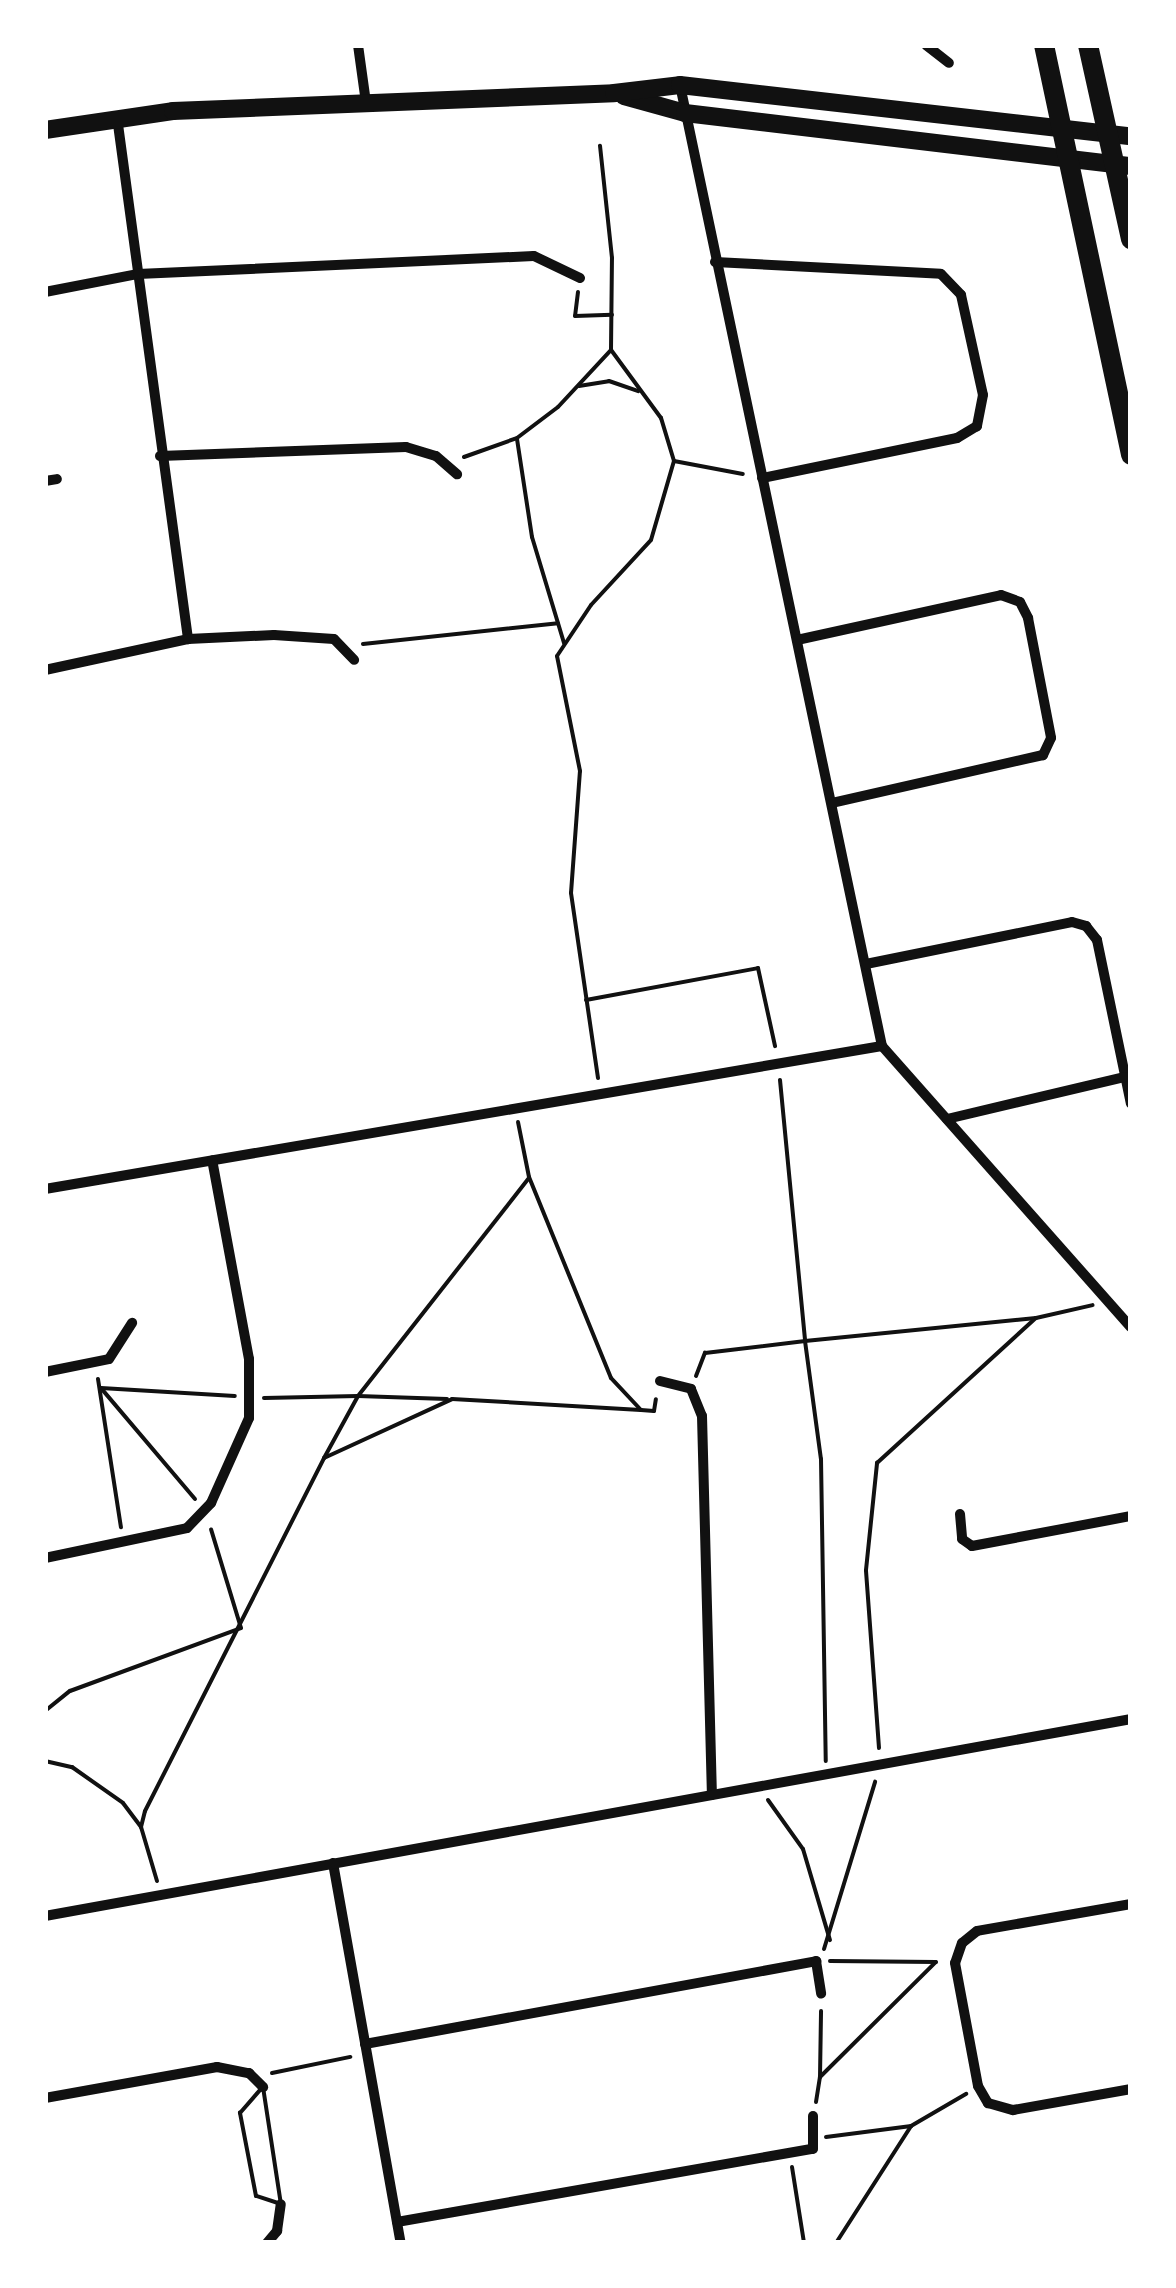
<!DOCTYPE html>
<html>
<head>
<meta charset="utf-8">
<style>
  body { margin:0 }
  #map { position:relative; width:1176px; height:2288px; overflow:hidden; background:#fff; font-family:"Source Sans 3",sans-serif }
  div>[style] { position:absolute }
  .path>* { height:4px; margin:-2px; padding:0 2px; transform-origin:2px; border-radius:2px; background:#111 }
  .minor>* { height:10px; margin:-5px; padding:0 5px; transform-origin:5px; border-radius:5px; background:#111 }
  .tertiary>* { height:18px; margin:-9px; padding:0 9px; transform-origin:9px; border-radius:9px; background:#111 }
  .primary>* { height:20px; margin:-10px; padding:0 10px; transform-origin:10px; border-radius:10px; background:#111 }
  span { translate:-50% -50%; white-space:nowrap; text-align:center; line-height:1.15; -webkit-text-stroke:10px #fff; paint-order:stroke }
  .frame { position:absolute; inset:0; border:48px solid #fff; pointer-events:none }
</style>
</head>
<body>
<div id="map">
  <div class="path">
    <i style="left:578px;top:292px;width:24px;rotate:97deg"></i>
    <i style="left:575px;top:316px;width:37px;rotate:-2deg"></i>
    <i style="left:579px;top:386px;width:30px;rotate:-9deg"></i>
    <i style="left:609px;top:381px;width:31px;rotate:19deg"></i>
    <i style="left:517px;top:439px;width:99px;rotate:81.3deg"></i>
    <i style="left:532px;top:537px;width:111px;rotate:73.2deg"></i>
    <i style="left:464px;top:457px;width:56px;rotate:-19.7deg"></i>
    <i style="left:517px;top:438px;width:51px;rotate:-37.1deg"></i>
    <i style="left:558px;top:407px;width:78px;rotate:-47.1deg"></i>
    <i style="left:611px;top:350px;width:92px;rotate:-89.4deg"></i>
    <i style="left:612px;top:258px;width:113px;rotate:-96.1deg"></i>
    <i style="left:674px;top:461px;width:70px;rotate:10.7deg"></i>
    <i style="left:363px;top:644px;width:196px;rotate:-6.1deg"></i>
    <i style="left:586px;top:1000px;width:175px;rotate:-10.5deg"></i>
    <i style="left:758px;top:968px;width:80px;rotate:77.7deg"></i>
    <i style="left:598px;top:1078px;width:187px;rotate:-98.3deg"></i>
    <i style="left:571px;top:893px;width:122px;rotate:-85.8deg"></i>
    <i style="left:580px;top:771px;width:117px;rotate:-101.3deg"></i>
    <i style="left:557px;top:656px;width:61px;rotate:-56.3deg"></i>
    <i style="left:591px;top:605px;width:88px;rotate:-47.3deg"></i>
    <i style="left:651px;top:540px;width:82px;rotate:-73.8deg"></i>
    <i style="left:674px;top:461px;width:45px;rotate:-106.8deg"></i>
    <i style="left:661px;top:418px;width:84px;rotate:-126.3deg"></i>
    <i style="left:780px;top:1080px;width:262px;rotate:84.5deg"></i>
    <i style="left:805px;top:1341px;width:232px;rotate:-5.7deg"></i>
    <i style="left:696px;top:1376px;width:25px;rotate:-69deg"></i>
    <i style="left:705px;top:1353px;width:101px;rotate:-6.8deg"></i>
    <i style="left:805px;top:1341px;width:119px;rotate:82.3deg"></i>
    <i style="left:821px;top:1459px;width:302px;rotate:89.1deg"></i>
    <i style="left:98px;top:1379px;width:150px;rotate:81.2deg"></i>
    <i style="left:264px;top:1398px;width:94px;rotate:-1.2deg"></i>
    <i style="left:358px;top:1396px;width:71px;rotate:118.7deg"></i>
    <i style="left:447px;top:1399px;width:89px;rotate:-178.1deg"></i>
    <i style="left:358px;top:1396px;width:277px;rotate:-51.9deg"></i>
    <i style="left:641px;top:1410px;width:13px;rotate:4deg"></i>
    <i style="left:654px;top:1411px;width:12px;rotate:-81deg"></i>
    <i style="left:195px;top:1499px;width:145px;rotate:-130.3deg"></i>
    <i style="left:101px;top:1388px;width:134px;rotate:3.4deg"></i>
    <i style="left:45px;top:1711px;width:32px;rotate:-39deg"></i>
    <i style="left:70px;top:1691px;width:182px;rotate:-20.2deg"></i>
    <i style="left:241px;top:1628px;width:103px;rotate:-106.9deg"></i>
    <i style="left:879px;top:1748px;width:178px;rotate:-94.2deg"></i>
    <i style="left:866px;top:1570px;width:108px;rotate:-84.1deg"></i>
    <i style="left:877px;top:1463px;width:215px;rotate:-42.4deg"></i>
    <i style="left:1036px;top:1318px;width:58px;rotate:-12.8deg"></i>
    <i style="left:45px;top:1761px;width:28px;rotate:13deg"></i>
    <i style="left:72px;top:1767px;width:62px;rotate:35.2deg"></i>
    <i style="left:123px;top:1803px;width:30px;rotate:53deg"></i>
    <i style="left:768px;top:1800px;width:60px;rotate:54.5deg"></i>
    <i style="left:803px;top:1849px;width:95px;rotate:73.5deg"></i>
    <i style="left:157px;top:1881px;width:56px;rotate:-106.5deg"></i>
    <i style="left:141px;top:1827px;width:16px;rotate:-76deg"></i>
    <i style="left:145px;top:1811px;width:396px;rotate:-63.1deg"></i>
    <i style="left:324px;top:1458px;width:141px;rotate:-24.7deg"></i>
    <i style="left:452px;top:1399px;width:189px;rotate:3.3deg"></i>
    <i style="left:641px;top:1410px;width:44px;rotate:-133.2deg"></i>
    <i style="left:611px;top:1378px;width:217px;rotate:-112.2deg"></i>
    <i style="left:529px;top:1177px;width:56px;rotate:-101.3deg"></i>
    <i style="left:824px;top:1949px;width:175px;rotate:-73deg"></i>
    <i style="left:830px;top:1961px;width:106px;rotate:0.5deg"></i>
    <i style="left:272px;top:2073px;width:80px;rotate:-11.6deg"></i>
    <i style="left:820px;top:2077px;width:66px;rotate:-89.1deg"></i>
    <i style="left:263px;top:2087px;width:118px;rotate:81.3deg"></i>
    <i style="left:281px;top:2204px;width:26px;rotate:-162deg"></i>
    <i style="left:256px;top:2196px;width:85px;rotate:-100.9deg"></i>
    <i style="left:240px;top:2113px;width:35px;rotate:-49deg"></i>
    <i style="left:816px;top:2102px;width:25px;rotate:-81deg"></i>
    <i style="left:820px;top:2077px;width:163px;rotate:-44.8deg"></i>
    <i style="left:826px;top:2137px;width:86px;rotate:-7.4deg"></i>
    <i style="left:792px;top:2167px;width:77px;rotate:81deg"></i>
    <i style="left:836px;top:2243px;width:139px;rotate:-57.3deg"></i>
    <i style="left:911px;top:2126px;width:64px;rotate:-30.2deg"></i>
  </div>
  <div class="minor">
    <i style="left:358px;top:45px;width:59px;rotate:82.1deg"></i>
    <i style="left:926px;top:45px;width:29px;rotate:38deg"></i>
    <i style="left:680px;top:85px;width:982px;rotate:78.13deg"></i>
    <i style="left:882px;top:1046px;width:375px;rotate:48.5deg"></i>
    <i style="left:117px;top:117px;width:527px;rotate:82.25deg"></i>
    <i style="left:715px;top:262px;width:226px;rotate:3deg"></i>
    <i style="left:941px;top:274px;width:29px;rotate:46deg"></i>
    <i style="left:961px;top:295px;width:102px;rotate:77.6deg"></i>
    <i style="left:983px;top:395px;width:32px;rotate:101deg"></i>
    <i style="left:977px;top:426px;width:23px;rotate:149deg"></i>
    <i style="left:957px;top:438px;width:199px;rotate:168.4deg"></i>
    <i style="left:45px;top:292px;width:95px;rotate:-11deg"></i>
    <i style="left:138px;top:274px;width:396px;rotate:-2.6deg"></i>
    <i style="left:534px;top:256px;width:51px;rotate:25.6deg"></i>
    <i style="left:160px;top:456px;width:246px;rotate:-2.1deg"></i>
    <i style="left:406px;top:447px;width:31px;rotate:17deg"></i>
    <i style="left:436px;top:456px;width:28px;rotate:41deg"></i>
    <i style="left:45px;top:481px;width:12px;rotate:-9deg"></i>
    <i style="left:797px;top:640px;width:209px;rotate:-12.4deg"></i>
    <i style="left:1001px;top:595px;width:20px;rotate:20deg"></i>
    <i style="left:1020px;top:602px;width:18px;rotate:63deg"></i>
    <i style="left:1028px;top:618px;width:122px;rotate:79.1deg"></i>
    <i style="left:1051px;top:738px;width:19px;rotate:115deg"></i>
    <i style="left:1043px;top:755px;width:216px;rotate:167.2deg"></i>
    <i style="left:45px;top:670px;width:146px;rotate:-12.2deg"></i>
    <i style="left:188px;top:639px;width:86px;rotate:-2.7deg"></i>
    <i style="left:274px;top:635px;width:60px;rotate:3.8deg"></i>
    <i style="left:334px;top:639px;width:29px;rotate:46deg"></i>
    <i style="left:866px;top:964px;width:210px;rotate:-11.5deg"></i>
    <i style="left:1072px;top:922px;width:15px;rotate:16deg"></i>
    <i style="left:1086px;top:926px;width:18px;rotate:52deg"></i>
    <i style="left:1097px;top:940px;width:167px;rotate:78.3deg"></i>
    <i style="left:947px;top:1119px;width:183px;rotate:-13.3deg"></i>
    <i style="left:45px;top:1189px;width:849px;rotate:-9.7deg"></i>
    <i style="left:45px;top:1372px;width:65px;rotate:-11.5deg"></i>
    <i style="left:109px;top:1359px;width:43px;rotate:-57.4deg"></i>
    <i style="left:660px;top:1381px;width:32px;rotate:14deg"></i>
    <i style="left:691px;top:1389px;width:29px;rotate:68deg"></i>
    <i style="left:702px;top:1416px;width:379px;rotate:88.5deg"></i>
    <i style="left:960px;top:1514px;width:25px;rotate:85deg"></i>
    <i style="left:962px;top:1539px;width:12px;rotate:35deg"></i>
    <i style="left:972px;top:1546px;width:162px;rotate:-10.7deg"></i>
    <i style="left:45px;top:1558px;width:145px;rotate:-11.9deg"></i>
    <i style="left:187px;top:1528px;width:35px;rotate:-46deg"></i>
    <i style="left:211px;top:1503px;width:93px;rotate:-65.9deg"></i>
    <i style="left:249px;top:1418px;width:59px;rotate:-90deg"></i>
    <i style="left:249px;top:1359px;width:202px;rotate:-100.5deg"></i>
    <i style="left:333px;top:1863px;width:386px;rotate:79.9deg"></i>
    <i style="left:1131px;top:1904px;width:156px;rotate:170.1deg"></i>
    <i style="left:977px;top:1931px;width:19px;rotate:141deg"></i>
    <i style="left:962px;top:1943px;width:21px;rotate:109deg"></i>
    <i style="left:955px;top:1963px;width:125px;rotate:79.4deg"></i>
    <i style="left:978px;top:2086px;width:20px;rotate:60deg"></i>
    <i style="left:988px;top:2103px;width:26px;rotate:16deg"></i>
    <i style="left:1013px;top:2110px;width:120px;rotate:-10.1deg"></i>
    <i style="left:45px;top:1916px;width:1104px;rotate:-10.28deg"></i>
    <i style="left:365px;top:2044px;width:459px;rotate:-10.4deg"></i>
    <i style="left:816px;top:1961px;width:33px;rotate:81deg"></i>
    <i style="left:45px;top:2098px;width:175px;rotate:-10.2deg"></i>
    <i style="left:217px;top:2067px;width:33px;rotate:11deg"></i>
    <i style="left:249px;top:2073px;width:20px;rotate:45deg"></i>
    <i style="left:397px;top:2222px;width:422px;rotate:-10deg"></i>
    <i style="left:813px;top:2149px;width:33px;rotate:-90deg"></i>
    <i style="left:267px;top:2243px;width:16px;rotate:-50deg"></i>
    <i style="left:277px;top:2231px;width:27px;rotate:-82deg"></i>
  </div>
  <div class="tertiary">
    <i style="left:624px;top:96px;width:63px;rotate:15.6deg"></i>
    <i style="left:685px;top:113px;width:449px;rotate:6.8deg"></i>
    <i style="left:45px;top:130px;width:129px;rotate:-8.4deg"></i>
    <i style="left:173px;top:111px;width:441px;rotate:-2.3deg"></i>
    <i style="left:614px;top:93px;width:66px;rotate:-6.9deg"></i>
    <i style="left:680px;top:85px;width:454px;rotate:6.5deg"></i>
  </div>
  <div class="primary">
    <i style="left:1044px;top:45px;width:419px;rotate:78deg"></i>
    <i style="left:1088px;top:45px;width:199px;rotate:77.5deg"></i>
  </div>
  <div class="frame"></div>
</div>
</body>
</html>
